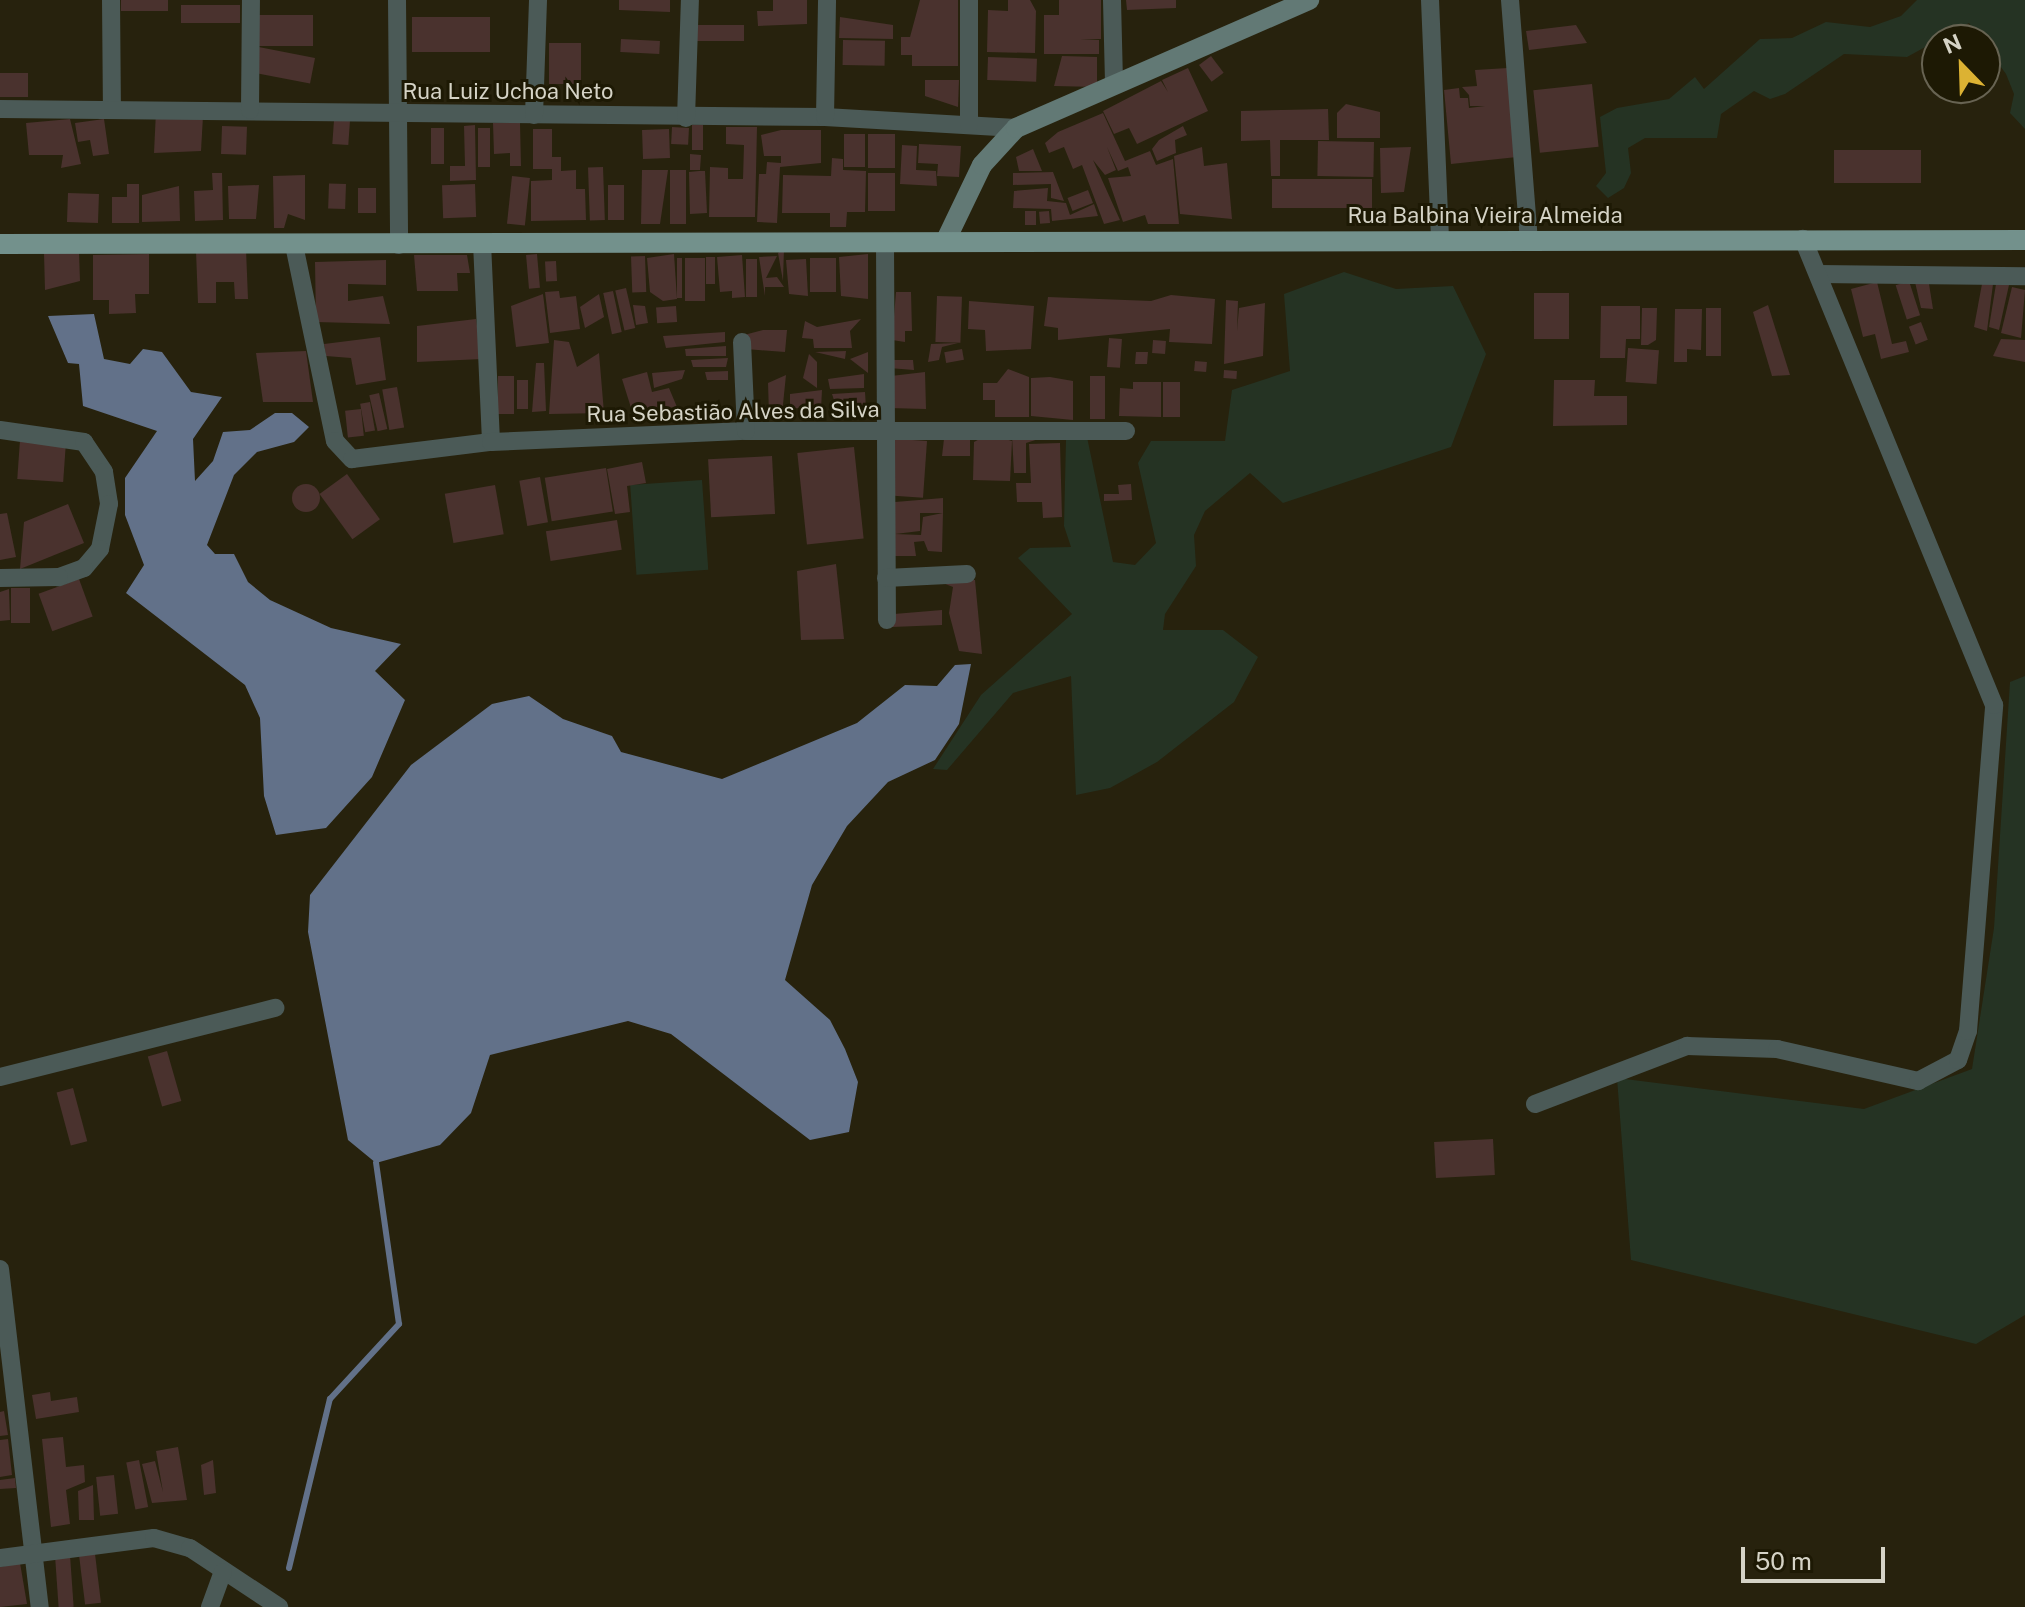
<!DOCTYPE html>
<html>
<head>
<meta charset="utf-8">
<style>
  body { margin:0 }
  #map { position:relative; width:2025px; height:1607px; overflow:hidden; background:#27220d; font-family:"Public Sans",sans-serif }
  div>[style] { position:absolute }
  .green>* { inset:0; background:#253323; transform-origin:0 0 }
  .water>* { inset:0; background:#627189 }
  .stream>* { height:6px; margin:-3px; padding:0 3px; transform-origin:3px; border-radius:3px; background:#627189 }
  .building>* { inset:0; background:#4a322e; transform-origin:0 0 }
  .round { border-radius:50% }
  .street>* { height:18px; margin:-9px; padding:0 9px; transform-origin:9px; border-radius:9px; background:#4b5a57 }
  .secondary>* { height:20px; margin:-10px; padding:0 10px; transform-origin:10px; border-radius:10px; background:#627975 }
  .primary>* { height:20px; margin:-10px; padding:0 10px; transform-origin:10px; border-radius:10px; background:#73918c }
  span { translate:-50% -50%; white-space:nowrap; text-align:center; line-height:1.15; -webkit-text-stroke:6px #1d1904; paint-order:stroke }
  .street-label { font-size:22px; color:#d5d3c6 }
  .north { position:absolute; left:1921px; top:24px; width:80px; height:80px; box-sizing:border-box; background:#1d1904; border:2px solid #676352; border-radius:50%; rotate:337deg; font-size:22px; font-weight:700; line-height:32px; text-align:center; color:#d5d3c6 }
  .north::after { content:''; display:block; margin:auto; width:28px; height:36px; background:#dcb233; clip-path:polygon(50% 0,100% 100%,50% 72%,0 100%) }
  .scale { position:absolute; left:1741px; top:1547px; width:144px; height:36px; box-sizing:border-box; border:4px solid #d5d3c6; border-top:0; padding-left:10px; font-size:24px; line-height:28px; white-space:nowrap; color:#d5d3c6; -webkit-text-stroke:6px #1d1904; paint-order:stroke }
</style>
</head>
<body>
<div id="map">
  <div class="green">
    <i style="clip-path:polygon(1917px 0,2025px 0,2025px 129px,2010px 113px,2014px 94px,2006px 74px,1969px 23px,1907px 57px,1844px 54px,1785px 94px,1770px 99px,1754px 91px,1721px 114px,1717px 138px,1645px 138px,1628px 148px,1631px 173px,1624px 188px,1608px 198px,1596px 186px,1606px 173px,1600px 117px,1617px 108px,1669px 99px,1695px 77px,1704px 89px,1760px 39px,1792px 38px,1826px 22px,1870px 27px,1901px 16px)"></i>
    <i style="clip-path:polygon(1344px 272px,1396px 289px,1453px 286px,1486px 354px,1451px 447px,1283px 503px,1250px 473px,1205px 511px,1194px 535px,1196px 566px,1165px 614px,1163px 630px,1223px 630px,1258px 657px,1234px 702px,1157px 762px,1110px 788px,1076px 795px,1071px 676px,1013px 693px,947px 770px,933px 769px,981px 695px,1072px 614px,1018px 558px,1030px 548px,1071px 547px,1064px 526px,1066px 440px,1087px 437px,1113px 562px,1135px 565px,1156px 543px,1138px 463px,1151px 441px,1225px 441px,1232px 390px,1290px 371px,1284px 294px)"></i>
    <i style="left:702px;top:480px;width:90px;height:72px;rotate:86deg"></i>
    <i style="clip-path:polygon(2025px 676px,2025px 1315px,1976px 1344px,1631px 1260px,1617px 1078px,1864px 1109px,1972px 1069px,1994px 928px,2010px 682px)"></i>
  </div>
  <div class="water">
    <i style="clip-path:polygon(94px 314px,104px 359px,130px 364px,143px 349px,162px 352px,191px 392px,222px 397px,193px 439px,195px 481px,213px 461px,223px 432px,250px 430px,275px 413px,292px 413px,309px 427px,294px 442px,257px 452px,234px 475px,207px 545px,215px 554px,234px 554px,248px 582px,270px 600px,331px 628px,401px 644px,375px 671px,405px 700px,372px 777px,326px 828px,276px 835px,264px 796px,260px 718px,245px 685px,126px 593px,144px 565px,125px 515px,125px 478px,157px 431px,83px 406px,79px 364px,68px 363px,48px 316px)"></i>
    <i style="clip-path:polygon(971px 664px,959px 724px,935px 760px,888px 782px,847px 826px,812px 885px,785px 980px,830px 1020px,845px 1049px,858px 1082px,849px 1132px,810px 1140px,671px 1034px,628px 1021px,490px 1055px,471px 1113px,440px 1145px,376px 1163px,348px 1140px,308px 932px,310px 895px,411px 765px,492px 704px,529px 696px,563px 719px,612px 736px,621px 752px,722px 779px,857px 723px,905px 685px,937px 686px,955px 665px)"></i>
  </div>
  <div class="stream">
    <i style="left:289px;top:1568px;width:174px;rotate:-76.4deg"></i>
    <i style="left:330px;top:1399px;width:102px;rotate:-47.4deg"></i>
    <i style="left:399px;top:1324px;width:163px;rotate:-98.1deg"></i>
  </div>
  <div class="building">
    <i style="left:121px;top:0;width:47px;height:11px"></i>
    <i style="clip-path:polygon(619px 0,670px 0,670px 12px,619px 10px)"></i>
    <i style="clip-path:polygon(773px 0,807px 0,807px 24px,758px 26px,757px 11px,773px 11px)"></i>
    <i style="clip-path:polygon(920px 0,958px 0,958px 66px,912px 66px,912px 55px,901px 55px,901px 37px,910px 37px)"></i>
    <i style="clip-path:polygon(1008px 0,1030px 0,1036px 11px,1035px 53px,987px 52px,988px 10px,1008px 11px)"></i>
    <i style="clip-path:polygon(1059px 0,1101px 0,1101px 39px,1080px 39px,1099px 40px,1099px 54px,1044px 54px,1044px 15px,1059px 15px)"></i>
    <i style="clip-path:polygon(1126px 0,1176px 0,1176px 8px,1127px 10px)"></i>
    <i style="left:240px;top:5px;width:18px;height:59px;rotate:90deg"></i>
    <i style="left:258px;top:15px;width:55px;height:31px"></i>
    <i style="left:490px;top:17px;width:35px;height:78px;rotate:90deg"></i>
    <i style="clip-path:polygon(840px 17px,893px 25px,893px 39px,839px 38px)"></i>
    <i style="left:744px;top:25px;width:16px;height:48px;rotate:90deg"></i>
    <i style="clip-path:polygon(1576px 25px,1587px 43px,1529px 50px,1526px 31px)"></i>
    <i style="left:621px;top:39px;width:39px;height:13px;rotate:3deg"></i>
    <i style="left:843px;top:40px;width:42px;height:25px;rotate:1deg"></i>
    <i style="left:549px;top:43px;width:32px;height:41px"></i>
    <i style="clip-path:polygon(1062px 56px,1097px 57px,1097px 87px,1054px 86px)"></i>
    <i style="left:1211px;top:56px;width:21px;height:15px;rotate:53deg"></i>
    <i style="left:988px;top:57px;width:49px;height:23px;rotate:2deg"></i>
    <i style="left:315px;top:58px;width:26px;height:60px;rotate:101deg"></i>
    <i style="clip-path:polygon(1188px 68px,1208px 111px,1137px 144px,1129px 128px,1114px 134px,1103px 111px,1161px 81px,1168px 92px,1162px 80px)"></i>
    <i style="clip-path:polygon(1508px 68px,1517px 157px,1451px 164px,1444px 90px,1459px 88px,1460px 98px,1468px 98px,1469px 108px,1485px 106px,1470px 106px,1469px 95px,1462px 87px,1477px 86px,1475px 70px)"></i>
    <i style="left:0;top:73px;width:28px;height:24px"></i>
    <i style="clip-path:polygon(925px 80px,959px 80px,958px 107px,925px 96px)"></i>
    <i style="left:1592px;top:84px;width:63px;height:59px;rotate:84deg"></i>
    <i style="clip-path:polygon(1346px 104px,1380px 112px,1380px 138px,1337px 138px,1337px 113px)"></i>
    <i style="clip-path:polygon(1328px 109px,1329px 140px,1280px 140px,1280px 176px,1271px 176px,1270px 140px,1241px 141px,1241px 111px)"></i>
    <i style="clip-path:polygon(156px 111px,203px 116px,201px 151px,154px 153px)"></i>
    <i style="clip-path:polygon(1103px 113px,1125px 161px,1150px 151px,1156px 165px,1173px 159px,1179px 224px,1148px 224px,1145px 215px,1123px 222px,1108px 178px,1131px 176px,1128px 167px,1118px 171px,1107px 147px,1116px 170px,1105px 175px,1093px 160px,1120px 220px,1104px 224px,1082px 165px,1073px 169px,1064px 147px,1049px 153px,1045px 143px,1058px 132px)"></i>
    <i style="clip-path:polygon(70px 119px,81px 164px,61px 168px,63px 155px,29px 155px,26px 123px)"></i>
    <i style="clip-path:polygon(104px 119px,109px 154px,93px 156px,90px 140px,78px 142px,75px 123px)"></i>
    <i style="left:334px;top:120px;width:16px;height:24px;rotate:4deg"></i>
    <i style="clip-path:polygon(493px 123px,520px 123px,521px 166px,510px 166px,510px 153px,494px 154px)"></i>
    <i style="clip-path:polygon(475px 125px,476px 180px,450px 181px,450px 166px,465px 166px,464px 126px)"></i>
    <i style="left:692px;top:125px;width:11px;height:25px"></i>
    <i style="left:222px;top:126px;width:25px;height:28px;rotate:2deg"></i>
    <i style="clip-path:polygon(1183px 126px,1187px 135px,1175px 140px,1176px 153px,1157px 161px,1152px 149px,1159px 140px)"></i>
    <i style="left:672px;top:127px;width:17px;height:17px;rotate:3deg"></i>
    <i style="clip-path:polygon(726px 127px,757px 127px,755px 217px,709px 217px,710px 167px,728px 168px,728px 179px,743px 179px,744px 145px,726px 144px)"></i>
    <i style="left:431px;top:128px;width:13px;height:36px"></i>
    <i style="left:478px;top:128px;width:12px;height:39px"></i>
    <i style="left:533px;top:129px;width:19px;height:40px"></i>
    <i style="left:669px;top:129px;width:29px;height:27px;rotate:88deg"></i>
    <i style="clip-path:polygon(781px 130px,821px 130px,821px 163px,780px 167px,777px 223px,757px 222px,759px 174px,766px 174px,767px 162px,781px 163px,781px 156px,764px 156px,761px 135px)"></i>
    <i style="left:844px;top:134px;width:21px;height:33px"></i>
    <i style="left:868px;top:134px;width:27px;height:34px"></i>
    <i style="left:1318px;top:141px;width:56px;height:35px;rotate:1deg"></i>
    <i style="clip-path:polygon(919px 144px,961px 146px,959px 177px,937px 176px,938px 164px,918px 163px)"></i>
    <i style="clip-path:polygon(902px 145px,917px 146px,916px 170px,936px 171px,937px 186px,900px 184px)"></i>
    <i style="clip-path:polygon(1202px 147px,1204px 166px,1227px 163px,1232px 219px,1180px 214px,1174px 156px)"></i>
    <i style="clip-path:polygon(1411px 147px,1404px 192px,1381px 193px,1380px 148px)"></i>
    <i style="clip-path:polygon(1033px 149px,1042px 171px,1019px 171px,1016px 157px)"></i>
    <i style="left:1921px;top:150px;width:33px;height:87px;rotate:90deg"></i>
    <i style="clip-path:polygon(690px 154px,701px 155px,700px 170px,690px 170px)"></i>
    <i style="clip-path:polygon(552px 157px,561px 157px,561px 171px,576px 170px,576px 189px,585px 189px,586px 220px,531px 221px,531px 181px,552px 180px)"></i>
    <i style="clip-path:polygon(832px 158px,843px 159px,843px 170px,866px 171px,865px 212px,847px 212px,846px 227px,830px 227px,830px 213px,782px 213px,783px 175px,831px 176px)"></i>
    <i style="left:603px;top:167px;width:53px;height:15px;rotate:88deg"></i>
    <i style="clip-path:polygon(642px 170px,668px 170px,660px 224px,641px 224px)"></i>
    <i style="left:670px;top:170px;width:16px;height:54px"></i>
    <i style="clip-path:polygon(699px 171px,705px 171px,707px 213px,690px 214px,689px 172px)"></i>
    <i style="clip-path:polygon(1053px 172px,1064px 201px,1051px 198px,1051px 184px,1013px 185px,1013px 173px)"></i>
    <i style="clip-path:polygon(212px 173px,222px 173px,223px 220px,195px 221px,194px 191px,213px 190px)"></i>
    <i style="left:868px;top:173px;width:27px;height:38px"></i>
    <i style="clip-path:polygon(305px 175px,305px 220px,288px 214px,284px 228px,274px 228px,273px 176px)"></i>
    <i style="left:512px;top:176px;width:18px;height:48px;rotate:6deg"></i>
    <i style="left:1272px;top:179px;width:100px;height:29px"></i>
    <i style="clip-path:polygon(127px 184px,139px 184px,139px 223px,112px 223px,112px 197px,127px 197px)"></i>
    <i style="left:346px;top:184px;width:25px;height:17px;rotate:92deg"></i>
    <i style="left:475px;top:184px;width:33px;height:33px;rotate:88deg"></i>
    <i style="clip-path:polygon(259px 185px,256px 219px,229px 219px,228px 186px)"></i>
    <i style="left:608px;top:185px;width:16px;height:35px"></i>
    <i style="clip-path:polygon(179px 186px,180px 221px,142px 222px,142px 195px)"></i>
    <i style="left:376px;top:188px;width:25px;height:18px;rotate:90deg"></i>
    <i style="clip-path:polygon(1048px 188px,1047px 201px,1066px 203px,1070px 215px,1094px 204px,1098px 216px,1052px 221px,1051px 209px,1013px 208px,1014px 191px)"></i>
    <i style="left:1088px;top:190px;width:14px;height:22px;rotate:69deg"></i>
    <i style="left:68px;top:193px;width:31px;height:29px;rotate:2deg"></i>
    <i style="left:1025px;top:211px;width:11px;height:14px"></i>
    <i style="left:1049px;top:211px;width:12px;height:10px;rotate:85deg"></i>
    <i style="clip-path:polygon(784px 248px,783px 281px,778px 253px)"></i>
    <i style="clip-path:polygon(246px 249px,248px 299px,235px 299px,234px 282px,216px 282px,216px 303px,198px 303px,196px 251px)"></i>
    <i style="clip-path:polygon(79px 252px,80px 281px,45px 290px,44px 253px)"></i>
    <i style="clip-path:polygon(149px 254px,149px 294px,135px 294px,136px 313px,109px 314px,109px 300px,93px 300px,93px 255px)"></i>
    <i style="left:537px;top:254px;width:34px;height:11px;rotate:85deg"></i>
    <i style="clip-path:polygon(674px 254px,677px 299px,663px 301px,650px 292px,647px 258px)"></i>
    <i style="clip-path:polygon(868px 254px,868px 299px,841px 296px,839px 257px)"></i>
    <i style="clip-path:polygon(414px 255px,467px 255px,470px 273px,457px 273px,458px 291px,417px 291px)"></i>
    <i style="clip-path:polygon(742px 255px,745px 297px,732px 298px,732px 291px,720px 292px,717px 257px)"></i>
    <i style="left:645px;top:256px;width:36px;height:14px;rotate:88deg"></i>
    <i style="clip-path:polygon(777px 256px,766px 278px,777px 277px,784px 287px,765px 287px,765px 296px,759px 257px)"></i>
    <i style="left:706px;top:257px;width:9px;height:27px"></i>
    <i style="left:677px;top:258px;width:5px;height:40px"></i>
    <i style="left:685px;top:258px;width:20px;height:43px"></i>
    <i style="left:836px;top:258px;width:34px;height:26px;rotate:90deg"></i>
    <i style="left:746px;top:259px;width:11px;height:38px"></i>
    <i style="clip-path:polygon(806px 259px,808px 296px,789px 294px,786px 260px)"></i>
    <i style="clip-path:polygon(386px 260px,386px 285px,348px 284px,348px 301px,383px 296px,390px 324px,316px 322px,315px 262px)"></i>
    <i style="left:556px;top:261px;width:20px;height:11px;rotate:87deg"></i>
    <i style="left:1909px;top:281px;width:36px;height:14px;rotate:72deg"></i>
    <i style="clip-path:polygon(1877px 282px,1892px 344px,1906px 341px,1909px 352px,1881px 359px,1875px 334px,1863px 337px,1851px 289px)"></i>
    <i style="clip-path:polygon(1915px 282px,1929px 284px,1933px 309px,1921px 308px)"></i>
    <i style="clip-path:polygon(1982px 284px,1993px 284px,1987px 331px,1974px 327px)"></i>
    <i style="clip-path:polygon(1996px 284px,2009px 285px,1999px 330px,1989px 327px)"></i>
    <i style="clip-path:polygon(2012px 287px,2025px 290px,2021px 338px,2001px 333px)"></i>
    <i style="left:626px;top:288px;width:41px;height:11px;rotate:77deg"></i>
    <i style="clip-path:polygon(559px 291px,560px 298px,576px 296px,580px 329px,550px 333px,545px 292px)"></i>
    <i style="left:613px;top:291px;width:42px;height:10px;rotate:78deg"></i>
    <i style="clip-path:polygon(896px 292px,911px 292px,912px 331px,905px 331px,905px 342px,892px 340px)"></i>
    <i style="left:1534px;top:293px;width:35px;height:46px"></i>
    <i style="clip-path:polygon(543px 294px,549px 343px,516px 347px,511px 306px)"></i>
    <i style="clip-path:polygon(599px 294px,604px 317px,585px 328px,580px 307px)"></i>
    <i style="clip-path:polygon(1171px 295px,1215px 299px,1212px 344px,1169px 342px,1170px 329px,1058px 340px,1058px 328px,1044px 326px,1048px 297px,1151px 301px)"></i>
    <i style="left:937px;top:296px;width:25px;height:46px;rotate:2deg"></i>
    <i style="clip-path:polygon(1226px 300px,1238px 301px,1237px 331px,1239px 308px,1265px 303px,1263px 356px,1224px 364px)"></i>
    <i style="clip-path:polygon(969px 301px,1034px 306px,1031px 349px,986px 351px,985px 330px,968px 329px)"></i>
    <i style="clip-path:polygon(633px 305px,645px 306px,648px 323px,636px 325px)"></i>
    <i style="clip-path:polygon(1768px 305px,1790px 375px,1772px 376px,1753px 312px)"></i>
    <i style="left:676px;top:306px;width:16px;height:20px;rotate:86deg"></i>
    <i style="clip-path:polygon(1601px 306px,1640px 306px,1640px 339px,1626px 339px,1625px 358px,1600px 358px)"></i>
    <i style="clip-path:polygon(1642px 308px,1657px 308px,1656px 340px,1648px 345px,1641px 345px)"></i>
    <i style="left:1706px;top:308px;width:15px;height:48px"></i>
    <i style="clip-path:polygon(1675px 309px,1702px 309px,1701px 350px,1687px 349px,1687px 362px,1674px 362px)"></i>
    <i style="clip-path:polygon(476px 319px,482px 359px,417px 362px,417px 326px)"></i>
    <i style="clip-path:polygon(861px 319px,850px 331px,852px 348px,814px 348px,813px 339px,802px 338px,805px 321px,817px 327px)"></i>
    <i style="left:1921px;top:322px;width:19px;height:13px;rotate:69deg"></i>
    <i style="clip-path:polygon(763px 330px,787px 330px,785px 352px,746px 349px,744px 335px)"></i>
    <i style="clip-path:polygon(725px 332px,725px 342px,666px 348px,663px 336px)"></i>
    <i style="clip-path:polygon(380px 337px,386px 380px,356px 385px,351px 358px,326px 356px,324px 344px)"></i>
    <i style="left:1109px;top:338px;width:13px;height:29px;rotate:4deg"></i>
    <i style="clip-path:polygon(2001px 339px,2025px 340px,2025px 362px,1993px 356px)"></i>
    <i style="clip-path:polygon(554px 340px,569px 342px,577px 367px,599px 353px,604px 413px,549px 414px)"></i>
    <i style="left:1153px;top:340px;width:13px;height:13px;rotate:4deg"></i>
    <i style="clip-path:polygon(958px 343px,942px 347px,939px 360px,928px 362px,931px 344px)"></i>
    <i style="clip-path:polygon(726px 346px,726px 356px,686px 356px,685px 349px)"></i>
    <i style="left:1628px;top:348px;width:31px;height:34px;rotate:4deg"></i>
    <i style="left:962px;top:349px;width:11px;height:18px;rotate:80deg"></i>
    <i style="clip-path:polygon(306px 351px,313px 402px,263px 402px,256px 353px)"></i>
    <i style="clip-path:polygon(846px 351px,845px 359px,815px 352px)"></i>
    <i style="clip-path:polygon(868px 352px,868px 373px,850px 359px)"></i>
    <i style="clip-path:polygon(1136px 352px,1148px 352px,1147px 364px,1135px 364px)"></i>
    <i style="clip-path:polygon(809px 354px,817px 362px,817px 388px,803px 378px)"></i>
    <i style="clip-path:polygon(728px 358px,726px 367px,693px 367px,691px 360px)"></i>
    <i style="clip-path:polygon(888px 360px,913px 360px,914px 370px,889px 368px)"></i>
    <i style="left:1195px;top:361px;width:12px;height:10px;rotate:5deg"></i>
    <i style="clip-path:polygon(536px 363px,544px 363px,546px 411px,532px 412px)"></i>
    <i style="clip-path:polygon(1008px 369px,1029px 377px,1029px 417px,995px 417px,995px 400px,983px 400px,983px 383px,997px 383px)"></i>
    <i style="clip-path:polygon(685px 370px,682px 379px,654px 388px,652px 373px)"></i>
    <i style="left:1224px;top:370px;width:13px;height:8px;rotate:4deg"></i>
    <i style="clip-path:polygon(728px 371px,728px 380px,707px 380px,705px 372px)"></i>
    <i style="clip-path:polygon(647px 372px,652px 392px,669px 388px,677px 407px,632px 411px,622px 379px)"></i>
    <i style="clip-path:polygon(925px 372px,926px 409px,889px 408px,891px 376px)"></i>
    <i style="clip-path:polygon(864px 374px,864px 388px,830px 389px,828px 379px)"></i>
    <i style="clip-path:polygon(786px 375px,782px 414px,769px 414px,768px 383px)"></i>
    <i style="left:498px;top:376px;width:16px;height:38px"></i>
    <i style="left:1090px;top:376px;width:15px;height:43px"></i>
    <i style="clip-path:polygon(1050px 377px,1073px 381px,1073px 420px,1031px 416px,1031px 378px)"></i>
    <i style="left:517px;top:380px;width:11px;height:29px"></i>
    <i style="clip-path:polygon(1554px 380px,1595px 380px,1594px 396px,1627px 396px,1627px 425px,1553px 426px)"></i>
    <i style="clip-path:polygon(1133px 382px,1161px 382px,1161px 417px,1119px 416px,1120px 388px,1133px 389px)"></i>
    <i style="left:1180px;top:382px;width:35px;height:17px;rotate:90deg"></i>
    <i style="left:397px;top:387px;width:41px;height:15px;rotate:80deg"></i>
    <i style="clip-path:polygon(822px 390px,821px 409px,790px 408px,790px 394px)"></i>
    <i style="clip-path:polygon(865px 392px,866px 409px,838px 412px,832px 394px)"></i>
    <i style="left:379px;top:393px;width:37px;height:10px;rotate:77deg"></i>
    <i style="left:370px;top:402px;width:29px;height:10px;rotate:80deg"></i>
    <i style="left:361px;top:409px;width:27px;height:16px;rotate:84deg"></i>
    <i style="clip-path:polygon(989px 434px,1012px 441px,1010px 481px,973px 480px,974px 442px)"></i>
    <i style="clip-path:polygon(1012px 436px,1048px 436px,1026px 443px,1026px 473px,1014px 473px)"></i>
    <i style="clip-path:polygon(970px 437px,970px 456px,942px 456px,944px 439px)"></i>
    <i style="left:20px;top:440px;width:46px;height:39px;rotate:4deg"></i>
    <i style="left:927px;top:441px;width:57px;height:33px;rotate:94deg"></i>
    <i style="clip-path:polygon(1060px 443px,1062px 517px,1043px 518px,1042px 502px,1017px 502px,1016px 483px,1031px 483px,1029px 444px)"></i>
    <i style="left:854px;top:447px;width:92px;height:57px;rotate:84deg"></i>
    <i style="left:772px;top:456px;width:58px;height:64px;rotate:87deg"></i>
    <i style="clip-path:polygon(642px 462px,646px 483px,627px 486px,630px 512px,615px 514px,607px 469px)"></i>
    <i style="left:606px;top:468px;width:44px;height:62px;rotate:81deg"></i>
    <i style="left:347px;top:474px;width:56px;height:34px;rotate:54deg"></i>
    <i style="left:540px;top:477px;width:46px;height:21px;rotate:80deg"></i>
    <i class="round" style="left:292px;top:484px;width:28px;height:28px"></i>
    <i style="clip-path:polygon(1131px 484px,1132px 500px,1104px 501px,1104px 494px,1119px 494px,1118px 485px)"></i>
    <i style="left:495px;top:485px;width:50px;height:51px;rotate:80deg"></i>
    <i style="clip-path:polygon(943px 498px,943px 513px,920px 513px,920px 531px,895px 534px,895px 502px)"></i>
    <i style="clip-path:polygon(68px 504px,84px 543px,20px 569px,24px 522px)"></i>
    <i style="clip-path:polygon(7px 513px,16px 557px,0 560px,0 514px)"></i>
    <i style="clip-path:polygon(943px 513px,942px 552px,928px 551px,924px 541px,914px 542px,916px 556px,894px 556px,895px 534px,921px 535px,923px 517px)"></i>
    <i style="left:617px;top:520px;width:30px;height:72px;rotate:81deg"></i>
    <i style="clip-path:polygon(836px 564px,844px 639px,801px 640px,797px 571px)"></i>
    <i style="left:79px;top:579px;width:40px;height:43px;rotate:70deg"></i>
    <i style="clip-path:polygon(935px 580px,975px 580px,982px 654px,959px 651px,949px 613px,953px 587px)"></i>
    <i style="left:11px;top:588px;width:19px;height:35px"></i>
    <i style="clip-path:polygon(9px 589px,10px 620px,0 621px,0 592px)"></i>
    <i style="clip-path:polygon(942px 610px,942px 625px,892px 627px,894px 614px)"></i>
    <i style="left:167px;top:1051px;width:52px;height:20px;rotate:74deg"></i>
    <i style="left:73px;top:1088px;width:55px;height:17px;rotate:75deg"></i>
    <i style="left:1493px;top:1139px;width:36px;height:59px;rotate:87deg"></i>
    <i style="clip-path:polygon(50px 1392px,51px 1401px,77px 1397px,79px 1412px,36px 1419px,32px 1395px)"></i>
    <i style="clip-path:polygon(4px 1411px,8px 1435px,0 1436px,0 1412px)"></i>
    <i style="clip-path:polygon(63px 1437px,66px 1467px,84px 1465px,85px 1482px,66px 1490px,70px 1524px,51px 1527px,42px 1439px)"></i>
    <i style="clip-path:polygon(8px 1439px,12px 1475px,0 1477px,0 1440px)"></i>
    <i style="clip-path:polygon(178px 1447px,187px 1500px,152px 1503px,142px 1464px,155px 1461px,163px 1492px,156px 1451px)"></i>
    <i style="left:139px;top:1460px;width:48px;height:13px;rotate:79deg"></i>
    <i style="clip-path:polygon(213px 1460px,216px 1493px,204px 1495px,201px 1465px)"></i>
    <i style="left:114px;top:1475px;width:39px;height:18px;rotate:84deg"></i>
    <i style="clip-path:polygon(15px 1478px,16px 1488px,0 1489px,0 1480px)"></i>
    <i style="clip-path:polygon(93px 1485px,94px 1520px,79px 1520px,78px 1491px)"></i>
    <i style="left:95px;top:1554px;width:49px;height:16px;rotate:83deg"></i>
    <i style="left:70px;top:1555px;width:52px;height:15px;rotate:86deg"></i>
    <i style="clip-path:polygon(20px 1563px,27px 1604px,0 1607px,0 1567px)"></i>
  </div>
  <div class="street">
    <i style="left:111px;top:0;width:109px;rotate:89.5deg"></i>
    <i style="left:397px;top:0;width:245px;rotate:89.5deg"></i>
    <i style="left:1112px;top:0;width:83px;rotate:88.6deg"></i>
    <i style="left:1430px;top:0;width:240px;rotate:87.6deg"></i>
    <i style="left:1510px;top:0;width:241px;rotate:85.5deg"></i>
    <i style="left:0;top:109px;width:825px;rotate:0.56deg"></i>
    <i style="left:825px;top:117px;width:191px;rotate:3.3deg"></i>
    <i style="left:250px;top:110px;width:110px;rotate:-89.5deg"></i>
    <i style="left:534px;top:115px;width:115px;rotate:-88deg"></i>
    <i style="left:825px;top:117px;width:117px;rotate:-89deg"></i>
    <i style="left:686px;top:118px;width:118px;rotate:-88.1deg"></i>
    <i style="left:969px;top:125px;width:125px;rotate:-90deg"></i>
    <i style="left:482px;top:243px;width:199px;rotate:87.4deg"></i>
    <i style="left:885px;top:244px;width:376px;rotate:89.7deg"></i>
    <i style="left:294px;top:245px;width:200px;rotate:78.2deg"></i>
    <i style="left:335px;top:441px;width:25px;rotate:47deg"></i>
    <i style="left:352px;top:459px;width:140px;rotate:-7deg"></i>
    <i style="left:491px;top:442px;width:255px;rotate:-2.5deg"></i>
    <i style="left:746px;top:431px;width:380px"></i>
    <i style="left:1818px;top:274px;width:207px;rotate:0.6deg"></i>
    <i style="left:742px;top:342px;width:89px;rotate:87.4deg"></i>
    <i style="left:0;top:430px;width:85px;rotate:8.1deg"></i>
    <i style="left:84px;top:442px;width:36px;rotate:56deg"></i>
    <i style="left:104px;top:472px;width:32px;rotate:81deg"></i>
    <i style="left:109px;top:504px;width:46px;rotate:101.3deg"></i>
    <i style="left:100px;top:549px;width:25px;rotate:130deg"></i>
    <i style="left:84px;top:568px;width:27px;rotate:160deg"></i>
    <i style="left:59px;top:577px;width:59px;rotate:179deg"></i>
    <i style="left:886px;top:578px;width:81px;rotate:-2.8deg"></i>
    <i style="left:0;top:1077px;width:284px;rotate:-14.1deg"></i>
    <i style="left:1535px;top:1104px;width:163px;rotate:-20.9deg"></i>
    <i style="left:1687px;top:1046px;width:90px;rotate:1.9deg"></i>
    <i style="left:1777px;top:1049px;width:145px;rotate:12.8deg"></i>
    <i style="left:1918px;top:1081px;width:45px;rotate:-27.7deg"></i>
    <i style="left:1958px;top:1060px;width:31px;rotate:-71deg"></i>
    <i style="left:1968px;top:1031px;width:327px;rotate:-85.4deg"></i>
    <i style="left:1994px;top:705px;width:504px;rotate:-112.29deg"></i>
    <i style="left:0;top:1269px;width:340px;rotate:83.3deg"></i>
    <i style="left:0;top:1558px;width:155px;rotate:-7.4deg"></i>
    <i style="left:154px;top:1538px;width:37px;rotate:16deg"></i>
    <i style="left:190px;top:1548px;width:107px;rotate:33.5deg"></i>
    <i style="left:210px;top:1607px;width:37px;rotate:-70deg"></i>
  </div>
  <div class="secondary">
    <i style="left:945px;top:242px;width:85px;rotate:-64.3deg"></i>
    <i style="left:982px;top:165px;width:50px;rotate:-47.4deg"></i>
    <i style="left:1016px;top:128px;width:320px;rotate:-23.6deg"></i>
  </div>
  <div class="primary">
    <i style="left:0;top:244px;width:2025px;rotate:-0.11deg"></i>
  </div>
  <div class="street-label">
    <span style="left:508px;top:92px">Rua Luiz Uchoa Neto</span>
    <span style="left:1485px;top:216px">Rua Balbina Vieira Almeida</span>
    <span style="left:733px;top:412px;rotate:-1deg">Rua Sebastião Alves da Silva</span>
  </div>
  <div class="north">N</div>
  <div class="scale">50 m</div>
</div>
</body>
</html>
